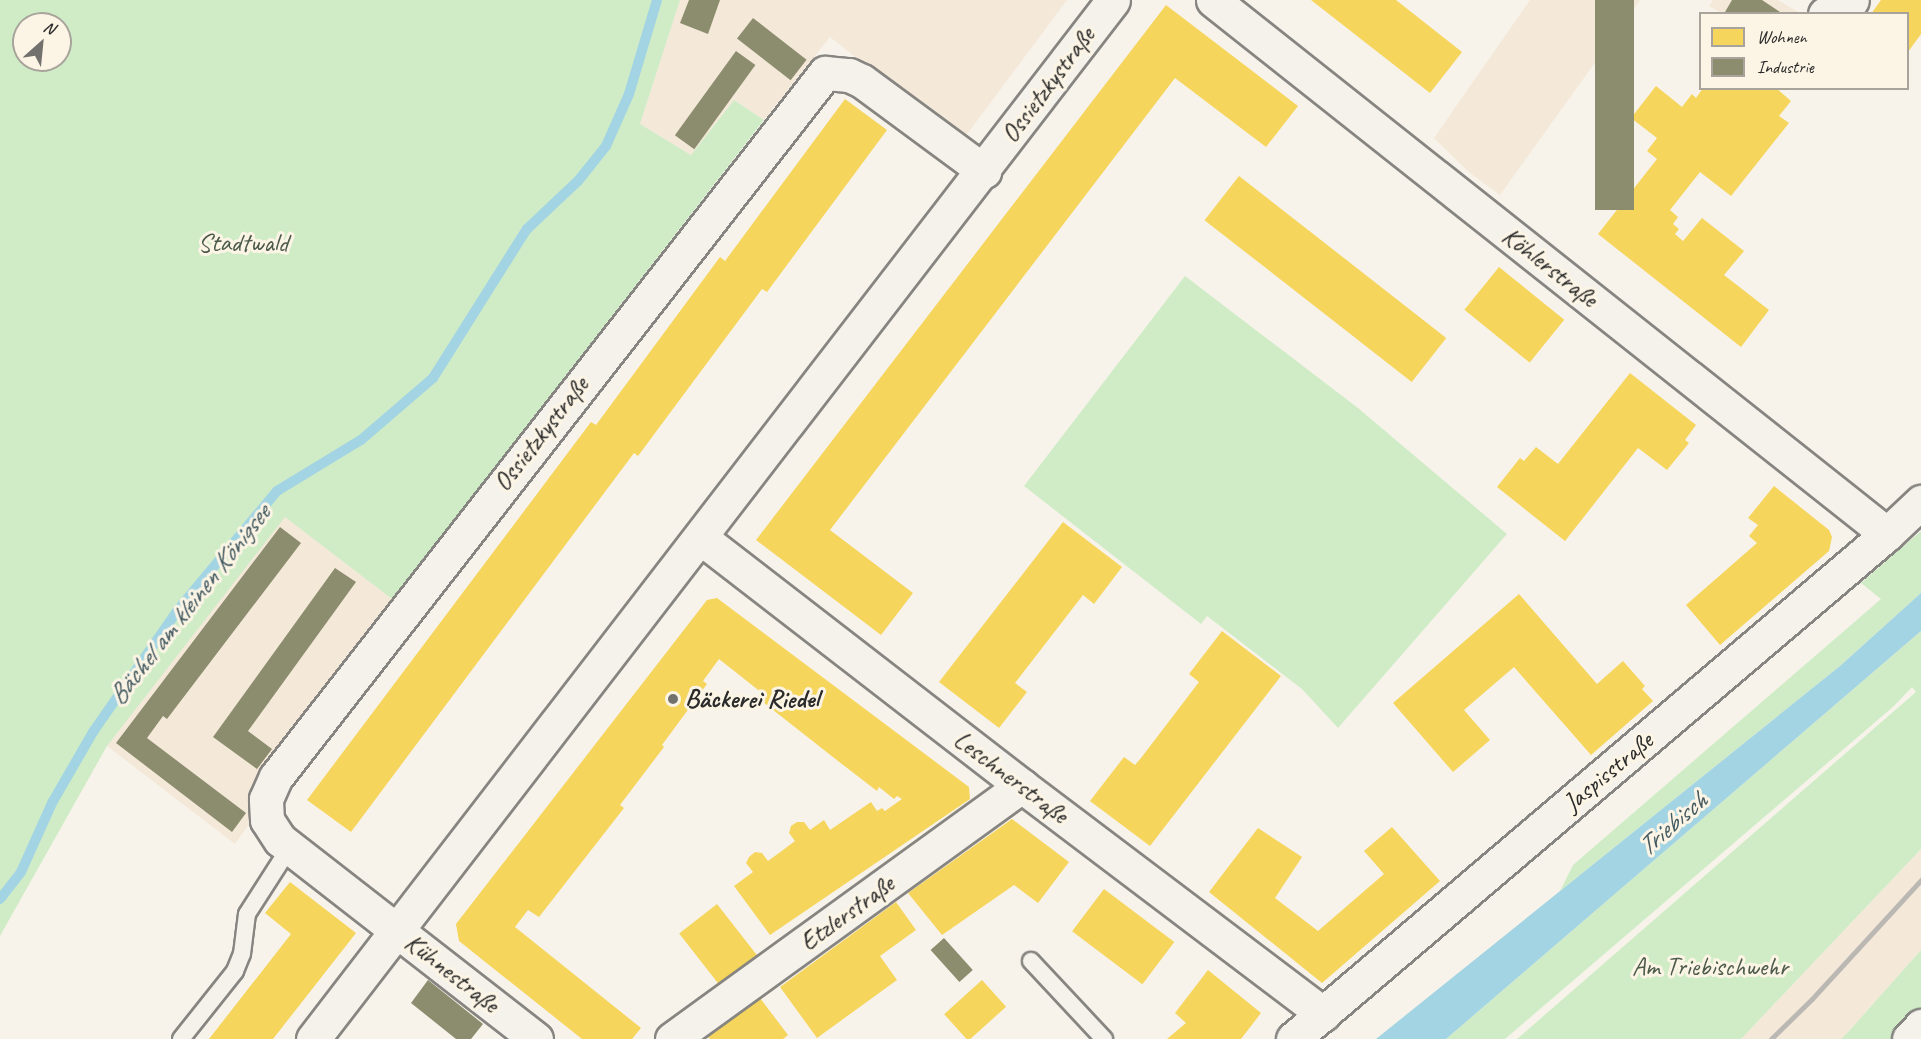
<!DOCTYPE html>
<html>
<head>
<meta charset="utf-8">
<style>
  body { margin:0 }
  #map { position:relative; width:1921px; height:1039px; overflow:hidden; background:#f7f3ea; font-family:Caveat,sans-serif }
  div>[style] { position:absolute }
  .built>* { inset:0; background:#f4e8d8 }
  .green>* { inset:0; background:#d0ecc7 }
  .water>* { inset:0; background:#a3d4e3 }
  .homes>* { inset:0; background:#f6d55c; transform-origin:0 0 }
  .industry>* { inset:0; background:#8c8c6e; transform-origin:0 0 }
  .stream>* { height:10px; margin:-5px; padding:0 5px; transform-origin:5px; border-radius:5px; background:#a3d4e3 }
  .roads { filter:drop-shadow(2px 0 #878581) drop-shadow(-2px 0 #878581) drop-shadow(0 2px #878581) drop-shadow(0 -2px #878581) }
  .lane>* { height:16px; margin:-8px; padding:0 8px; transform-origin:8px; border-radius:8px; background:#f5f2ec }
  .street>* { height:33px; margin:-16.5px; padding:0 16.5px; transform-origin:16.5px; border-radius:16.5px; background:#f5f2ec }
  .secondary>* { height:33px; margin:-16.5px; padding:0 16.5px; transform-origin:16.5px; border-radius:16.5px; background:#f5f2ec }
  .rail>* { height:4.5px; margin:-2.25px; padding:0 2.25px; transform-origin:2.25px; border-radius:2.25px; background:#bbb8b4 }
  .dots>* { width:16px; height:16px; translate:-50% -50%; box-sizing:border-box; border:3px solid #fcf5e5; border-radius:50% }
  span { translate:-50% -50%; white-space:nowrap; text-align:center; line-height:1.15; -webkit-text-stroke:6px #fcf5e5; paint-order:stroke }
  .street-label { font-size:26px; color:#2b2b2b }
  .park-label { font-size:26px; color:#4c5a4b }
  .poi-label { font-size:26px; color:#2b2b2b; font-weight:700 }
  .left { translate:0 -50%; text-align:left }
  .water-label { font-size:27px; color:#445a61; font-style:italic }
  .legend { position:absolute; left:1699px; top:12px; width:210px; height:78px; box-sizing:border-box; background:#fcf5e5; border:2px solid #a8a49b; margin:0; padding:8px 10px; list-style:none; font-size:18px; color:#2b2b2b }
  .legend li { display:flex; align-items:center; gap:12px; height:30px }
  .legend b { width:30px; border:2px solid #a8a49b }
  .north { position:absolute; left:12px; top:12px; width:60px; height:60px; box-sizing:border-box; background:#fcf5e5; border:2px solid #a8a49b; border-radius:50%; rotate:27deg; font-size:16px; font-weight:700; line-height:24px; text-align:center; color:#2b2b2b }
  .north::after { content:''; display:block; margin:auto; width:21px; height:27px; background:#72716e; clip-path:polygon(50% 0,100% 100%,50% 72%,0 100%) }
</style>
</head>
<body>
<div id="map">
  <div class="built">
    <i style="clip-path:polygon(680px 0,1067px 0,962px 141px,830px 37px,764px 120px,734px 100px,691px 155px,640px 124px)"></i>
    <i style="clip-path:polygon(1530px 0,1640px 0,1500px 195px,1470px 173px,1434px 138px)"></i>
    <i style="clip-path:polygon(1713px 0,1778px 0,1800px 13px,1721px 13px,1709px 6px)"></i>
    <i style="clip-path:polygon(285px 516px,392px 599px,258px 777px,254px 817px,235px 844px,107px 746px)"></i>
    <i style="clip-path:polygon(1921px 849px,1921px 950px,1849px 1031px,1841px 1039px,1741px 1039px)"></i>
  </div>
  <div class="green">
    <i style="clip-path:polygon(evenodd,0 0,680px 0,640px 124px,691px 155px,734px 100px,764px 120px,392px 599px,285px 517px,107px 746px,0 936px,0 0,24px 24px,60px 24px,60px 60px,24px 60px,24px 24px)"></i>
    <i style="clip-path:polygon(1185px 276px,1358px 408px,1507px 534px,1338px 728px,1302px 689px,1207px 616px,1201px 624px,1024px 486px)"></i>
    <i style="clip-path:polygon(1921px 531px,1921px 593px,1840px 666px,1560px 891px,1573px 865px,1881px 599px,1861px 583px)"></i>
    <i style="clip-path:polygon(1921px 631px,1921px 849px,1741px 1039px,1517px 1039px,1916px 692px,1912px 687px,1894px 706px,1505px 1039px,1446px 1039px)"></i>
    <i style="clip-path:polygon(1921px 950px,1921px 1039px,1841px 1039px,1849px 1031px)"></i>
  </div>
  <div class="water">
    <i style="clip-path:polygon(1921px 593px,1921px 631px,1446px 1039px,1376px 1039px,1840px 666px)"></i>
  </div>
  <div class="homes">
    <i style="clip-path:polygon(1311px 0,1396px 0,1462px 52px,1430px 93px)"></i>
    <i style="clip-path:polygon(1881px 0,1921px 0,1921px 34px,1908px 52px,1908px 14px,1871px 14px)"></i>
    <i style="clip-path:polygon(1166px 5px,1298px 106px,1266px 147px,1175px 78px,830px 530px,913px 593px,881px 635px,756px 540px)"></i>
    <i style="clip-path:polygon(1656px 86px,1682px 107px,1692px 94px,1696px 98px,1703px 88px,1776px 88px,1791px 101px,1779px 116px,1789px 123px,1731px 196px,1700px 172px,1670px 210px,1678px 217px,1673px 224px,1679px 229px,1675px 234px,1683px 241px,1702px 218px,1744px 251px,1724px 275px,1769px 310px,1741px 347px,1598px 234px,1657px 159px,1647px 151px,1657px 138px,1631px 118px)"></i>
    <i style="clip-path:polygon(845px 99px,887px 130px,767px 292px,762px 289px,638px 456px,634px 453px,351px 832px,307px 800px,591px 422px,596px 425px,720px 257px,725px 261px)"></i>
    <i style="left:1239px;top:176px;width:263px;height:56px;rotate:38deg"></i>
    <i style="left:1499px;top:267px;width:84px;height:55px;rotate:39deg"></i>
    <i style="clip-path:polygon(1630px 373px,1696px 425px,1685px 440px,1689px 443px,1667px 470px,1638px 448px,1565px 541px,1497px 487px,1520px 458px,1524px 461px,1536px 447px,1558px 464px)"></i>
    <i style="clip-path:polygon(1774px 486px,1829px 530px,1832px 537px,1829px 551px,1720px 645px,1686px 605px,1757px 543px,1749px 536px,1758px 525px,1748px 518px)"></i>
    <i style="clip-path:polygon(1063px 522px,1122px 567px,1094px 604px,1083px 595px,1015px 683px,1027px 692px,999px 728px,939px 682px)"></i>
    <i style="clip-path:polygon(1519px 594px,1597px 684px,1623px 661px,1645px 686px,1642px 689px,1653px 701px,1591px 755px,1514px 667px,1464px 710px,1490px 740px,1453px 772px,1393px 703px)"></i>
    <i style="clip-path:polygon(717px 598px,969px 787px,970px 799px,770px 935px,734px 886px,753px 872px,746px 863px,749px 857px,755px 852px,762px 853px,768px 861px,779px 853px,795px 841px,789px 833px,791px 826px,797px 822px,804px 822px,810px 830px,824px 820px,830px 830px,871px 802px,877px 811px,882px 808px,885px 811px,902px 799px,897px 796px,894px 799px,879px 787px,877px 791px,838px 761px,758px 698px,762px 693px,719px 659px,703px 681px,707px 684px,662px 745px,664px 747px,620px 805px,624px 808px,539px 917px,528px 910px,515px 927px,641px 1028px,632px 1039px,582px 1039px,459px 941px,456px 924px,707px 600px)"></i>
    <i style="clip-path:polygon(1222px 631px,1281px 676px,1150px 846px,1090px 801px,1124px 757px,1135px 765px,1141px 758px,1199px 682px,1189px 674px)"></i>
    <i style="clip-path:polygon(1012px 819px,1069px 862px,1038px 903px,1014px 885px,942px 935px,908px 893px)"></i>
    <i style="clip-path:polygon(1392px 827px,1440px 881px,1322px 983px,1209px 892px,1258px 828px,1302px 857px,1275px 898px,1318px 931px,1384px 874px,1364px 851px)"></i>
    <i style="clip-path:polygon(290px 882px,356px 933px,273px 1039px,209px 1039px,291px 934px,265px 913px)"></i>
    <i style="left:1104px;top:889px;width:88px;height:53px;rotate:37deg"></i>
    <i style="clip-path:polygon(896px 902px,916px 930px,880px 956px,897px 980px,817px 1038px,780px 987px)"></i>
    <i style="left:717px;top:904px;width:65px;height:48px;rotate:52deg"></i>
    <i style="clip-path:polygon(1208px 970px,1261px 1013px,1241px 1039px,1167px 1039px,1186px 1023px,1175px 1013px)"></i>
    <i style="left:982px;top:980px;width:36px;height:51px;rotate:48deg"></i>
    <i style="clip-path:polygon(760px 998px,788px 1035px,783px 1039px,710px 1039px,708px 1037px)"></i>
  </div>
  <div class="industry">
    <i style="clip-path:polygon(689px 0,720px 0,708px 34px,680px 23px)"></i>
    <i style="left:1595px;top:0;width:39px;height:210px"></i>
    <i style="clip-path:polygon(1732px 0,1762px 0,1783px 14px,1727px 14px,1725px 12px)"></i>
    <i style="left:753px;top:18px;width:68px;height:26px;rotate:38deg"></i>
    <i style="left:736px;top:51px;width:24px;height:104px;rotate:36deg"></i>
    <i style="clip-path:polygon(280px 527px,301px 543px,167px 719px,163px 716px,147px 738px,246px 813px,232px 832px,116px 743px)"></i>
    <i style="clip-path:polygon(335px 568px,356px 582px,248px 731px,272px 749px,257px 769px,213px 737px)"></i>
    <i style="left:944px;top:938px;width:43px;height:18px;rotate:48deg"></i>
    <i style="clip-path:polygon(428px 980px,483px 1024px,471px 1039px,456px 1039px,411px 1003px)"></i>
  </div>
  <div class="stream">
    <i style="left:0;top:899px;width:34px;rotate:-52deg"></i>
    <i style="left:21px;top:872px;width:76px;rotate:-65.8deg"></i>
    <i style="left:52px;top:803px;width:82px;rotate:-60deg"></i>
    <i style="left:93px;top:732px;width:147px;rotate:-55.2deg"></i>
    <i style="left:177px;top:611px;width:156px;rotate:-50.2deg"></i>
    <i style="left:277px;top:491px;width:98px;rotate:-31.3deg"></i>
    <i style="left:361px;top:440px;width:95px;rotate:-40.7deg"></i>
    <i style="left:433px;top:378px;width:176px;rotate:-57.8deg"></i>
    <i style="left:527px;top:229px;width:70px;rotate:-43.3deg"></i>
    <i style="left:578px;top:181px;width:45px;rotate:-51.3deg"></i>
    <i style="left:606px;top:146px;width:57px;rotate:-66.1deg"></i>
    <i style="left:629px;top:94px;width:98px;rotate:-73.4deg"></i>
  </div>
  <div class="roads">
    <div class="lane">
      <i style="left:1031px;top:961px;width:107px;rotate:46.9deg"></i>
      <i style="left:181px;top:1039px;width:87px;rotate:-51.5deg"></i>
      <i style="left:235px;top:971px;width:18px;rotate:-68deg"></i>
      <i style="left:242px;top:954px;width:40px;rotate:-82.9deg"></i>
      <i style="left:247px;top:914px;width:80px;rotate:-57.3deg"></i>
    </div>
    <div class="street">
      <i style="left:1213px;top:0;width:860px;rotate:38.39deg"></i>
      <i style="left:1825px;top:14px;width:21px;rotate:-14deg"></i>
      <i style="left:1845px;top:9px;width:11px;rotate:-52deg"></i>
      <i style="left:701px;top:538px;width:406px;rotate:37.7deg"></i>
      <i style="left:1022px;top:786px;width:378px;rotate:37.1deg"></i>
      <i style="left:536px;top:1039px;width:324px;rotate:-142.1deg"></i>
      <i style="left:280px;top:840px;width:24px;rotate:-123deg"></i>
      <i style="left:267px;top:820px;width:21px;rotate:-93deg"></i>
      <i style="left:266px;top:799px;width:24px;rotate:-66deg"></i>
      <i style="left:276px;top:777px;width:893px;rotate:-52.05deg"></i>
      <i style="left:825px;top:73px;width:24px;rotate:5deg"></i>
      <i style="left:849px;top:75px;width:14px;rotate:25deg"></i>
      <i style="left:862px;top:81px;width:152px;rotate:36.4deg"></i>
      <i style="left:672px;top:1039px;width:432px;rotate:-35.9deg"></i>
      <i style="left:1293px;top:1039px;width:780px;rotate:-40.37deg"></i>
      <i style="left:1887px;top:534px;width:47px;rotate:-43.3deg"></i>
      <i style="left:1909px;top:1039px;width:18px;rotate:-47deg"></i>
    </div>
    <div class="secondary">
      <i style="left:313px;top:1039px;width:1311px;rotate:-52.4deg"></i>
    </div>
  </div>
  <div class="rail">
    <i style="left:1771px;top:1039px;width:57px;rotate:-44.3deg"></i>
    <i style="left:1812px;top:999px;width:161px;rotate:-47.5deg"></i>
  </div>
  <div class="dots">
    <i style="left:673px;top:699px;background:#72716e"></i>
  </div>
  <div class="street-label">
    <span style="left:1048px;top:85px;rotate:-53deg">Ossietzkystraße</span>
    <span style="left:1550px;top:267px;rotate:38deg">Köhlerstraße</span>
    <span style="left:541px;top:434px;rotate:-52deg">Ossietzkystraße</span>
    <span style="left:1608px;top:772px;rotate:-40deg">Jaspisstraße</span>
    <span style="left:1011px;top:777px;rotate:37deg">Leschnerstraße</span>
    <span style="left:847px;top:913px;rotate:-36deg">Etzlerstraße</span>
    <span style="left:452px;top:973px;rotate:38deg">Kühnestraße</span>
  </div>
  <div class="park-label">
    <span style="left:243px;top:243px">Stadtwald</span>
    <span style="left:1710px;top:967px">Am Triebischwehr</span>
  </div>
  <div class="poi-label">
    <span class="left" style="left:685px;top:699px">Bäckerei Riedel</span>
  </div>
  <div class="water-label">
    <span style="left:189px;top:605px;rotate:-52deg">Bächel am kleinen Königsee</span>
    <span style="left:1672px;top:824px;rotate:-41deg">Triebisch</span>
  </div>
  <ul class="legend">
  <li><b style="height:16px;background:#f6d55c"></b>Wohnen</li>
  <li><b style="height:16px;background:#8c8c6e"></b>Industrie</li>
  </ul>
  <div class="north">N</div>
</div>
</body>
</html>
